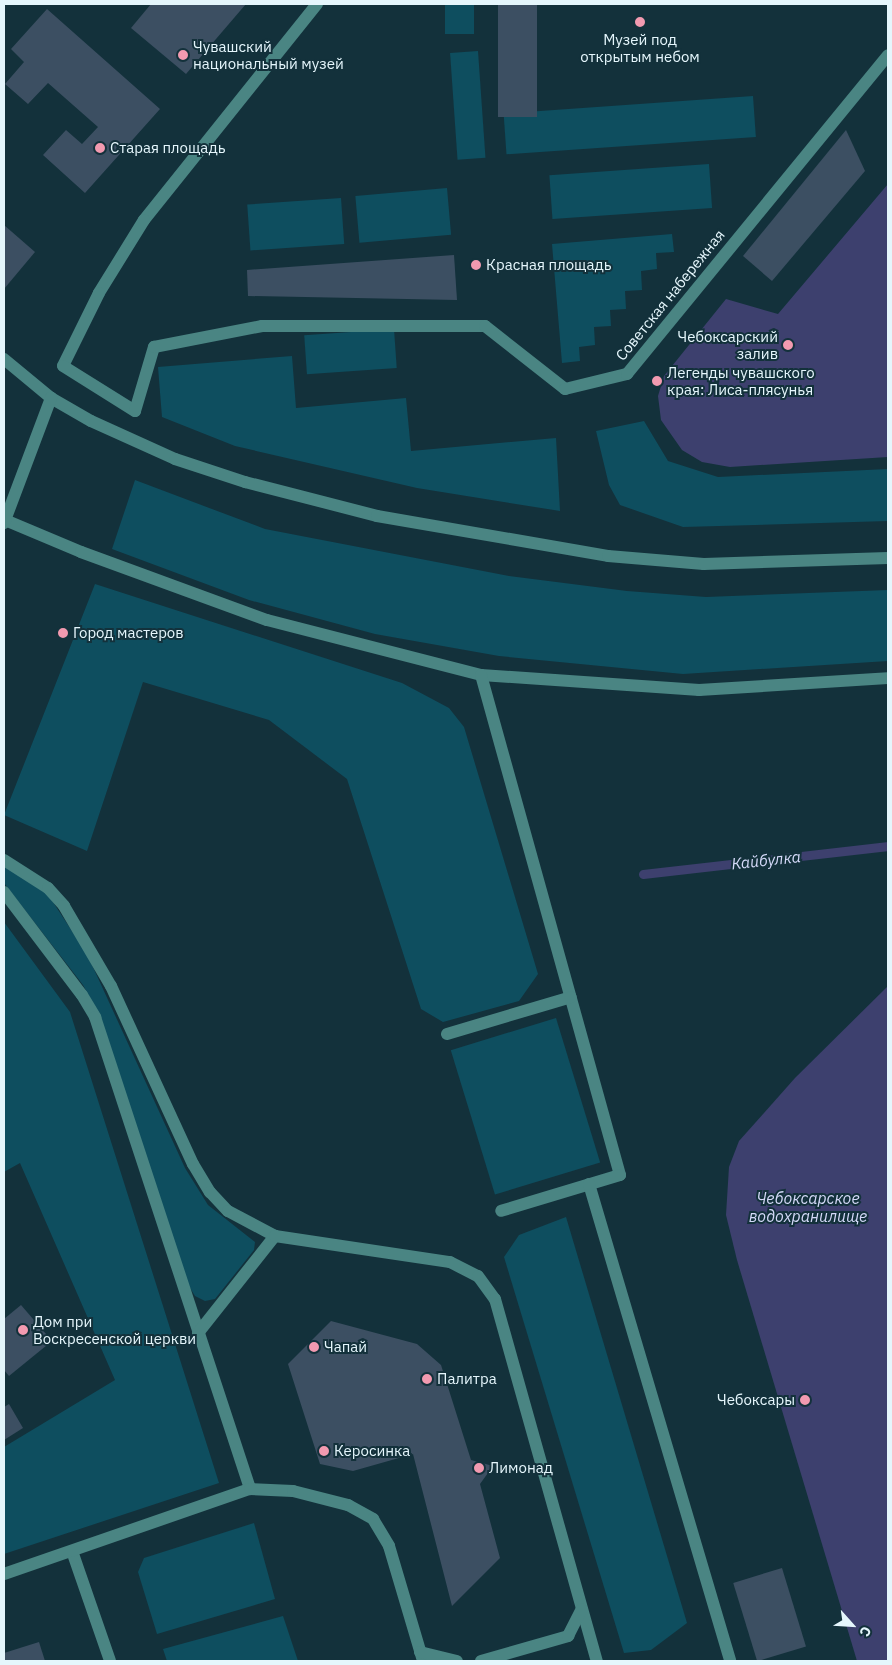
<!DOCTYPE html>
<html>
<head>
<meta charset="utf-8">
<style>
  body { margin:0 }
  #map { position:relative; width:892px; height:1665px; overflow:hidden; background:#13313b; font-family:"IBM Plex Sans",sans-serif }
  div>[style] { position:absolute }
  .green>* { inset:0; background:#0e4e5f; transform-origin:0 0 }
  .water>* { inset:0; background:#3d406e }
  .stream>* { height:9px; margin:-4.5px; padding:0 4.5px; transform-origin:4.5px; border-radius:4.5px; background:#3d406e }
  .building>* { inset:0; background:#3c4f62; transform-origin:0 0 }
  .minor>* { height:12px; margin:-6px; padding:0 6px; transform-origin:6px; border-radius:6px; background:#4a8583 }
  .dots>* { width:14px; height:14px; translate:-50% -50%; box-sizing:border-box; border:2px solid #13313b; border-radius:50% }
  span { translate:-50% -50%; white-space:nowrap; text-align:center; line-height:1.15; -webkit-text-stroke:4px #13313b; paint-order:stroke }
  .poi-label { font-size:15px; color:#e5f6fc }
  .left { translate:0 -50%; text-align:left }
  .right { translate:-100% -50%; text-align:right }
  .street-label { font-size:15px; color:#e5f6fc }
  .water-label { font-size:16px; color:#d4d9f8; font-style:italic }
  .frame { position:absolute; inset:0; border:5px solid #e5f6fc; pointer-events:none }
  .north { position:absolute; left:827px; top:1600px; width:50px; height:50px; -webkit-text-stroke:4px #13313b; paint-order:stroke; rotate:116deg; font-size:14px; font-weight:700; line-height:20px; text-align:center; color:#e5f6fc }
  .north::after { content:''; display:block; margin:auto; width:18px; height:22px; background:#e5f6fc; clip-path:polygon(50% 0,100% 100%,50% 72%,0 100%) }
</style>
</head>
<body>
<div id="map">
  <div class="green">
    <i style="left:445px;top:4px;width:29px;height:30px"></i>
    <i style="left:478px;top:51px;width:107px;height:28px;rotate:86deg"></i>
    <i style="left:753px;top:96px;width:41px;height:250px;rotate:86deg"></i>
    <i style="left:709px;top:164px;width:44px;height:160px;rotate:86deg"></i>
    <i style="left:447px;top:188px;width:47px;height:92px;rotate:85deg"></i>
    <i style="left:341px;top:198px;width:46px;height:94px;rotate:86deg"></i>
    <i style="clip-path:polygon(672px 234px,674px 252px,656px 253px,657px 269px,641px 271px,642px 290px,625px 291px,626px 309px,610px 310px,611px 326px,594px 327px,595px 345px,579px 347px,580px 361px,562px 363px,552px 244px)"></i>
    <i style="left:394px;top:329px;width:39px;height:90px;rotate:86deg"></i>
    <i style="clip-path:polygon(292px 356px,296px 408px,406px 398px,411px 451px,556px 438px,560px 511px,417px 488px,235px 446px,162px 417px,158px 367px)"></i>
    <i style="clip-path:polygon(644px 421px,668px 461px,718px 477px,888px 469px,888px 521px,683px 527px,620px 505px,609px 485px,596px 431px)"></i>
    <i style="clip-path:polygon(135px 480px,265px 529px,509px 576px,627px 591px,706px 597px,888px 590px,888px 661px,683px 674px,499px 656px,375px 634px,249px 600px,112px 549px)"></i>
    <i style="clip-path:polygon(95px 584px,402px 683px,449px 708px,464px 727px,538px 974px,519px 1001px,443px 1022px,421px 1009px,347px 779px,269px 720px,143px 682px,87px 851px,4px 815px)"></i>
    <i style="clip-path:polygon(4px 864px,13px 868px,49px 896px,87px 954px,185px 1168px,208px 1205px,255px 1242px,254px 1250px,215px 1299px,205px 1301px,195px 1296px,185px 1280px,101px 1018px,83px 985px,4px 883px)"></i>
    <i style="clip-path:polygon(4px 922px,70px 1012px,219px 1483px,4px 1554px,4px 1447px,115px 1380px,20px 1163px,4px 1172px)"></i>
    <i style="left:556px;top:1018px;width:151px;height:110px;rotate:73deg"></i>
    <i style="clip-path:polygon(566px 1217px,687px 1623px,651px 1650px,624px 1653px,504px 1257px,519px 1235px)"></i>
    <i style="clip-path:polygon(254px 1523px,275px 1599px,157px 1634px,138px 1572px,144px 1558px)"></i>
    <i style="clip-path:polygon(283px 1616px,298px 1661px,167px 1661px,163px 1649px)"></i>
  </div>
  <div class="water">
    <i style="clip-path:polygon(888px 184px,888px 457px,730px 467px,702px 462px,682px 450px,661px 420px,658px 396px,664px 376px,726px 299px,778px 314px)"></i>
    <i style="clip-path:polygon(888px 986px,888px 1661px,857px 1661px,737px 1260px,726px 1215px,729px 1167px,739px 1141px,795px 1078px)"></i>
  </div>
  <div class="stream">
    <i style="left:643px;top:874px;width:247px;rotate:-6.5deg"></i>
  </div>
  <div class="building">
    <i style="clip-path:polygon(151px 4px,246px 4px,186px 74px,131px 28px)"></i>
    <i style="left:498px;top:4px;width:39px;height:113px"></i>
    <i style="clip-path:polygon(47px 9px,160px 109px,85px 193px,43px 155px,66px 130px,82px 144px,98px 127px,48px 83px,28px 104px,5px 84px,24px 62px,11px 49px)"></i>
    <i style="clip-path:polygon(846px 130px,865px 171px,772px 281px,743px 256px)"></i>
    <i style="clip-path:polygon(4px 225px,35px 252px,4px 289px)"></i>
    <i style="clip-path:polygon(454px 255px,457px 300px,248px 296px,247px 270px)"></i>
    <i style="clip-path:polygon(21px 1305px,52px 1341px,9px 1376px,4px 1370px,4px 1319px)"></i>
    <i style="clip-path:polygon(331px 1321px,417px 1344px,441px 1365px,471px 1460px,493px 1466px,480px 1484px,500px 1558px,452px 1606px,413px 1454px,353px 1471px,320px 1464px,288px 1364px)"></i>
    <i style="clip-path:polygon(9px 1404px,23px 1428px,4px 1440px,4px 1407px)"></i>
    <i style="left:782px;top:1568px;width:82px;height:51px;rotate:73deg"></i>
    <i style="clip-path:polygon(39px 1642px,45px 1661px,4px 1661px,4px 1653px)"></i>
  </div>
  <div class="minor">
    <i style="left:317px;top:4px;width:277px;rotate:128.7deg"></i>
    <i style="left:144px;top:220px;width:86px;rotate:121.7deg"></i>
    <i style="left:99px;top:293px;width:81px;rotate:116.3deg"></i>
    <i style="left:63px;top:366px;width:85px;rotate:32deg"></i>
    <i style="left:135px;top:411px;width:67px;rotate:-73.5deg"></i>
    <i style="left:154px;top:347px;width:110px;rotate:-11deg"></i>
    <i style="left:262px;top:326px;width:223px"></i>
    <i style="left:485px;top:326px;width:102px;rotate:38.2deg"></i>
    <i style="left:565px;top:389px;width:64px;rotate:-13.6deg"></i>
    <i style="left:627px;top:374px;width:412px;rotate:-50.7deg"></i>
    <i style="left:4px;top:359px;width:61px;rotate:39.7deg"></i>
    <i style="left:51px;top:398px;width:46px;rotate:29.9deg"></i>
    <i style="left:91px;top:421px;width:92px;rotate:24.3deg"></i>
    <i style="left:175px;top:459px;width:74px;rotate:18.2deg"></i>
    <i style="left:245px;top:482px;width:136px;rotate:14.4deg"></i>
    <i style="left:377px;top:516px;width:234px;rotate:9.8deg"></i>
    <i style="left:608px;top:556px;width:96px;rotate:4.8deg"></i>
    <i style="left:704px;top:564px;width:184px;rotate:-1.9deg"></i>
    <i style="left:5px;top:520px;width:82px;rotate:22.8deg"></i>
    <i style="left:81px;top:552px;width:198px;rotate:20.1deg"></i>
    <i style="left:267px;top:620px;width:221px;rotate:14.4deg"></i>
    <i style="left:481px;top:675px;width:219px;rotate:3.9deg"></i>
    <i style="left:699px;top:690px;width:189px;rotate:-3.6deg"></i>
    <i style="left:4px;top:523px;width:134px;rotate:-69.4deg"></i>
    <i style="left:481px;top:675px;width:519px;rotate:74.46deg"></i>
    <i style="left:620px;top:1175px;width:124px;rotate:163.2deg"></i>
    <i style="left:4px;top:860px;width:52px;rotate:32.5deg"></i>
    <i style="left:48px;top:888px;width:24px;rotate:48deg"></i>
    <i style="left:64px;top:906px;width:93px;rotate:59.6deg"></i>
    <i style="left:111px;top:986px;width:196px;rotate:65.3deg"></i>
    <i style="left:193px;top:1164px;width:33px;rotate:59deg"></i>
    <i style="left:210px;top:1192px;width:26px;rotate:47deg"></i>
    <i style="left:228px;top:1211px;width:53px;rotate:28deg"></i>
    <i style="left:4px;top:892px;width:129px;rotate:52.9deg"></i>
    <i style="left:82px;top:995px;width:26px;rotate:59deg"></i>
    <i style="left:95px;top:1017px;width:497px;rotate:71.8deg"></i>
    <i style="left:447px;top:1034px;width:129px;rotate:-16.6deg"></i>
    <i style="left:589px;top:1184px;width:497px;rotate:73.5deg"></i>
    <i style="left:198px;top:1333px;width:124px;rotate:-51.6deg"></i>
    <i style="left:275px;top:1236px;width:177px;rotate:8.5deg"></i>
    <i style="left:450px;top:1262px;width:31px;rotate:27deg"></i>
    <i style="left:478px;top:1276px;width:29px;rotate:54deg"></i>
    <i style="left:495px;top:1299px;width:376px;rotate:74.3deg"></i>
    <i style="left:72px;top:1551px;width:116px;rotate:70.9deg"></i>
    <i style="left:4px;top:1574px;width:260px;rotate:-19.1deg"></i>
    <i style="left:250px;top:1489px;width:43px;rotate:2.7deg"></i>
    <i style="left:293px;top:1491px;width:57px;rotate:14.3deg"></i>
    <i style="left:348px;top:1505px;width:29px;rotate:29deg"></i>
    <i style="left:373px;top:1519px;width:31px;rotate:59deg"></i>
    <i style="left:389px;top:1546px;width:120px;rotate:73.5deg"></i>
    <i style="left:420px;top:1652px;width:38px;rotate:14deg"></i>
    <i style="left:481px;top:1661px;width:91px;rotate:-16deg"></i>
    <i style="left:568px;top:1636px;width:30px;rotate:-63deg"></i>
  </div>
  <div class="dots">
    <i style="left:640px;top:22px;background:#f29ab0"></i>
    <i style="left:183px;top:55px;background:#f29ab0"></i>
    <i style="left:100px;top:148px;background:#f29ab0"></i>
    <i style="left:476px;top:265px;background:#f29ab0"></i>
    <i style="left:788px;top:345px;background:#f29ab0"></i>
    <i style="left:657px;top:381px;background:#f29ab0"></i>
    <i style="left:63px;top:633px;background:#f29ab0"></i>
    <i style="left:23px;top:1330px;background:#f29ab0"></i>
    <i style="left:314px;top:1347px;background:#f29ab0"></i>
    <i style="left:427px;top:1379px;background:#f29ab0"></i>
    <i style="left:805px;top:1400px;background:#f29ab0"></i>
    <i style="left:324px;top:1451px;background:#f29ab0"></i>
    <i style="left:479px;top:1468px;background:#f29ab0"></i>
  </div>
  <div class="poi-label">
    <span style="left:640px;top:48px">Музей под<br>открытым небом</span>
    <span class="left" style="left:193px;top:55px">Чувашский<br>национальный музей</span>
    <span class="left" style="left:110px;top:148px">Старая площадь</span>
    <span class="left" style="left:486px;top:265px">Красная площадь</span>
    <span class="right" style="left:778px;top:345px">Чебоксарский<br>залив</span>
    <span class="left" style="left:667px;top:381px">Легенды чувашского<br>края: Лиса-плясунья</span>
    <span class="left" style="left:73px;top:633px">Город мастеров</span>
    <span class="left" style="left:33px;top:1330px">Дом при<br>Воскресенской церкви</span>
    <span class="left" style="left:324px;top:1347px">Чапай</span>
    <span class="left" style="left:437px;top:1379px">Палитра</span>
    <span class="right" style="left:795px;top:1400px">Чебоксары</span>
    <span class="left" style="left:334px;top:1451px">Керосинка</span>
    <span class="left" style="left:489px;top:1468px">Лимонад</span>
  </div>
  <div class="street-label">
    <span style="left:670px;top:295px;rotate:-51deg">Советская набережная</span>
  </div>
  <div class="water-label">
    <span style="left:766px;top:860px;rotate:-6deg">Кайбулка</span>
    <span style="left:808px;top:1207px">Чебоксарское<br>водохранилище</span>
  </div>
  <div class="frame"></div>
  <div class="north">С</div>
</div>
</body>
</html>
